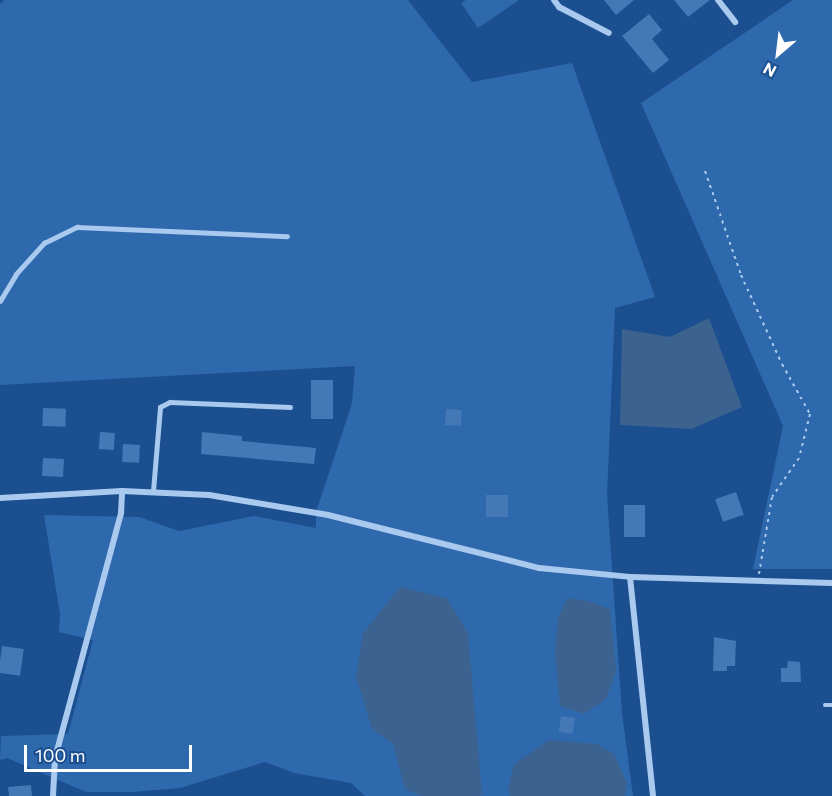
<!DOCTYPE html>
<html>
<head>
<meta charset="utf-8">
<style>
  body { margin:0 }
  #map { position:relative; width:832px; height:796px; overflow:hidden; background:#1b4f8f; font-family:Commissioner,sans-serif }
  div>[style] { position:absolute }
  .green>* { inset:0; background:#2e69ad }
  .water>* { inset:0; background:#3c6290 }
  .building>* { inset:0; background:#4478b7; transform-origin:0 0 }
  .path>* { height:2px; margin-top:-1px; transform-origin:0; background:repeating-linear-gradient(90deg,#a9c9ee 0 3px,transparent 0 7.5px) }
  .service>* { height:4.5px; margin:-2.25px; padding:0 2.25px; transform-origin:2.25px; border-radius:2.25px; background:#a9c9ee }
  .minor>* { height:6px; margin:-3px; padding:0 3px; transform-origin:3px; border-radius:3px; background:#a9c9ee }
  span { translate:-50% -50%; white-space:nowrap; text-align:center; line-height:1.15; -webkit-text-stroke:4.5px #1b4f8f; paint-order:stroke }
  .north { position:absolute; left:748px; top:24px; width:60px; height:60px; -webkit-text-stroke:4px #1b4f8f; paint-order:stroke; rotate:208deg; font-size:16px; font-weight:700; line-height:24px; text-align:center; color:#fff }
  .north::after { content:''; display:block; margin:auto; width:21px; height:27px; background:#fff; clip-path:polygon(50% 0,100% 100%,50% 72%,0 100%) }
  .scale { position:absolute; left:24px; top:745px; width:168px; height:27px; box-sizing:border-box; border:3px solid #fff; border-top:0; padding-left:8px; font-size:18px; line-height:21px; white-space:nowrap; color:#fff; -webkit-text-stroke:4px #1b4f8f; paint-order:stroke }
</style>
</head>
<body>
<div id="map">
  <div class="green">
    <i style="clip-path:polygon(4px 0,408px 0,472px 82px,572px 63px,655px 297px,615px 308px,607px 495px,622px 713px,633px 796px,365px 796px,351px 783px,294px 773px,265px 762px,180px 788px,133px 792px,86px 792px,7px 758px,0 760px,1px 736px,68px 734px,93px 640px,59px 632px,60px 614px,44px 515px,139px 517px,179px 531px,254px 516px,316px 528px,316px 512px,352px 403px,355px 366px,0 385px,0 4px)"></i>
    <i style="clip-path:polygon(466px 0,519px 0,478px 28px,461px 3px)"></i>
    <i style="clip-path:polygon(793px 0,832px 0,832px 569px,753px 569px,783px 426px,641px 103px)"></i>
  </div>
  <div class="water">
    <i style="clip-path:polygon(709px 318px,742px 407px,691px 429px,620px 425px,622px 329px,670px 337px)"></i>
    <i style="clip-path:polygon(400px 587px,447px 598px,468px 633px,482px 794px,479px 796px,421px 796px,405px 789px,393px 744px,372px 729px,356px 676px,363px 633px)"></i>
    <i style="clip-path:polygon(567px 598px,588px 601px,610px 609px,616px 671px,606px 699px,584px 714px,560px 706px,555px 651px,558px 618px)"></i>
    <i style="clip-path:polygon(549px 740px,597px 744px,614px 754px,627px 783px,625px 796px,510px 796px,508px 791px,514px 764px)"></i>
  </div>
  <div class="building">
    <i style="clip-path:polygon(604px 0,634px 0,616px 15px)"></i>
    <i style="clip-path:polygon(674px 0,710px 0,688px 17px)"></i>
    <i style="clip-path:polygon(649px 14px,662px 30px,652px 39px,669px 60px,653px 73px,622px 36px)"></i>
    <i style="left:311px;top:380px;width:22px;height:39px"></i>
    <i style="left:43px;top:408px;width:23px;height:18px;rotate:2deg"></i>
    <i style="left:446px;top:409px;width:16px;height:16px;rotate:4deg"></i>
    <i style="left:100px;top:432px;width:15px;height:17px;rotate:4deg"></i>
    <i style="clip-path:polygon(202px 432px,242px 436px,242px 441px,316px 448px,314px 464px,201px 454px)"></i>
    <i style="left:123px;top:444px;width:17px;height:18px;rotate:3deg"></i>
    <i style="left:43px;top:458px;width:21px;height:18px;rotate:3deg"></i>
    <i style="left:736px;top:492px;width:24px;height:22px;rotate:71deg"></i>
    <i style="left:486px;top:495px;width:22px;height:22px"></i>
    <i style="left:624px;top:505px;width:21px;height:32px"></i>
    <i style="clip-path:polygon(714px 637px,736px 641px,735px 666px,727px 666px,727px 671px,713px 671px)"></i>
    <i style="left:2px;top:646px;width:22px;height:27px;rotate:8deg"></i>
    <i style="clip-path:polygon(788px 661px,800px 662px,801px 682px,781px 682px,781px 668px,787px 668px)"></i>
    <i style="left:561px;top:716px;width:14px;height:16px;rotate:8deg"></i>
    <i style="clip-path:polygon(31px 785px,32px 796px,9px 796px,8px 787px)"></i>
  </div>
  <div class="path">
    <i style="left:705px;top:171px;width:110px;rotate:70.9deg"></i>
    <i style="left:741px;top:275px;width:98px;rotate:65.3deg"></i>
    <i style="left:782px;top:364px;width:57px;rotate:60.8deg"></i>
    <i style="left:810px;top:414px;width:45px;rotate:104deg"></i>
    <i style="left:799px;top:458px;width:47px;rotate:124.7deg"></i>
    <i style="left:772px;top:497px;width:78px;rotate:99.6deg"></i>
  </div>
  <div class="service">
    <i style="left:0;top:301px;width:31px;rotate:-59deg"></i>
    <i style="left:16px;top:274px;width:42px;rotate:-47.9deg"></i>
    <i style="left:44px;top:243px;width:37px;rotate:-26deg"></i>
    <i style="left:77px;top:227px;width:210px;rotate:2.5deg"></i>
    <i style="left:153px;top:491px;width:84px;rotate:-85.2deg"></i>
    <i style="left:160px;top:407px;width:11px;rotate:-27deg"></i>
    <i style="left:170px;top:402px;width:120px;rotate:2.4deg"></i>
    <i style="left:825px;top:705px;width:7px"></i>
  </div>
  <div class="minor">
    <i style="left:554px;top:0;width:9px;rotate:54deg"></i>
    <i style="left:559px;top:7px;width:56px;rotate:27.5deg"></i>
    <i style="left:718px;top:0;width:28px;rotate:52deg"></i>
    <i style="left:0;top:498px;width:122px;rotate:-3.3deg"></i>
    <i style="left:122px;top:491px;width:87px;rotate:2.6deg"></i>
    <i style="left:209px;top:495px;width:121px;rotate:9.5deg"></i>
    <i style="left:328px;top:515px;width:218px;rotate:14.1deg"></i>
    <i style="left:539px;top:568px;width:91px;rotate:5.6deg"></i>
    <i style="left:630px;top:577px;width:202px;rotate:1.7deg"></i>
    <i style="left:630px;top:577px;width:220px;rotate:84deg"></i>
    <i style="left:53px;top:796px;width:38px;rotate:-87deg"></i>
    <i style="left:55px;top:758px;width:254px;rotate:-74.9deg"></i>
    <i style="left:121px;top:513px;width:22px;rotate:-87deg"></i>
  </div>
  <div class="north">N</div>
  <div class="scale">100 m</div>
</div>
</body>
</html>
